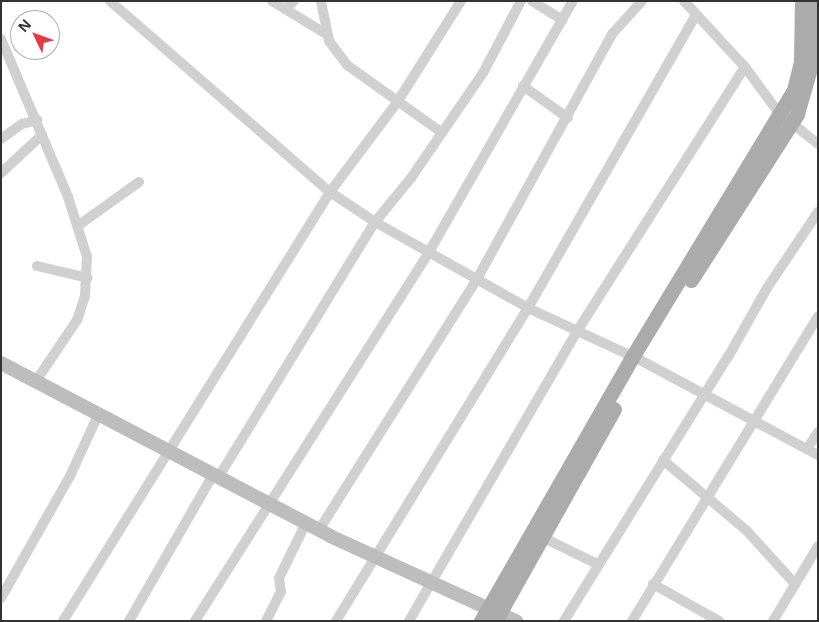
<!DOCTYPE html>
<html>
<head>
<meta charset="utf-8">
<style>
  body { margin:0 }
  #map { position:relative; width:819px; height:622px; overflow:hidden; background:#fff; font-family:"Noto Sans",sans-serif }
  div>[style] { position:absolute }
  .street>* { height:10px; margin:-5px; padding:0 5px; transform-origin:5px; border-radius:5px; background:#d0d0d0 }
  .secondary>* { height:14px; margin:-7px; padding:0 7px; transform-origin:7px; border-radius:7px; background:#bdbdbd }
  .primary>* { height:15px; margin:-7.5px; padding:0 7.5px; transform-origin:7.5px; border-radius:7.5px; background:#ababab }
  span { translate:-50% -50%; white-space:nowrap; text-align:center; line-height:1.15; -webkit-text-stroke:5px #fff; paint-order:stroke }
  .frame { position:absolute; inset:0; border:2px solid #333; pointer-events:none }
  .north { position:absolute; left:10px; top:10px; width:50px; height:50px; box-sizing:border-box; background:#fff; border:1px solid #adadad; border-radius:50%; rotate:312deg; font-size:14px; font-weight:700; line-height:20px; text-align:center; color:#333 }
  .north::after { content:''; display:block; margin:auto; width:18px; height:22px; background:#e63946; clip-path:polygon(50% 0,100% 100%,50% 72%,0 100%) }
</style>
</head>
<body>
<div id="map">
  <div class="street">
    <i style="left:110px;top:1px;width:291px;rotate:41deg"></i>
    <i style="left:330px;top:192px;width:54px;rotate:33.7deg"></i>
    <i style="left:375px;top:222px;width:176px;rotate:29.3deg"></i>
    <i style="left:528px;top:308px;width:123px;rotate:24.9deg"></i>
    <i style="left:640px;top:360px;width:202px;rotate:28.1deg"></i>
    <i style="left:272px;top:1px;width:63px;rotate:31.4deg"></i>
    <i style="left:321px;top:1px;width:41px;rotate:78.7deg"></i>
    <i style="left:329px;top:41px;width:30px;rotate:53deg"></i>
    <i style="left:347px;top:65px;width:115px;rotate:35.5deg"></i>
    <i style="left:532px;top:1px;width:36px;rotate:32deg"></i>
    <i style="left:684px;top:1px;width:90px;rotate:47.3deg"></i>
    <i style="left:745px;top:67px;width:56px;rotate:53.7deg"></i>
    <i style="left:778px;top:112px;width:51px;rotate:38.7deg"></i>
    <i style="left:285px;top:9px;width:12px;rotate:-42deg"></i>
    <i style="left:1px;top:39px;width:172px;rotate:67deg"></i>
    <i style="left:68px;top:197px;width:63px;rotate:72.4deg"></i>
    <i style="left:87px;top:257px;width:39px;rotate:93deg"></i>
    <i style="left:85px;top:296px;width:25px;rotate:108deg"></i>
    <i style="left:77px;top:320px;width:73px;rotate:123.9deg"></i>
    <i style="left:523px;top:86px;width:55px;rotate:35.4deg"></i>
    <i style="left:1px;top:139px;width:26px;rotate:-36deg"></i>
    <i style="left:22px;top:124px;width:16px;rotate:-14deg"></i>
    <i style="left:1px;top:173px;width:56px;rotate:-42.8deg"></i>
    <i style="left:79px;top:225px;width:74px;rotate:-35.6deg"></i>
    <i style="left:37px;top:266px;width:52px;rotate:13.2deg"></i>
    <i style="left:807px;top:449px;width:20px;rotate:-57deg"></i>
    <i style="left:663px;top:460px;width:110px;rotate:40.2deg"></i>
    <i style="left:747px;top:531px;width:72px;rotate:47.8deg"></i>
    <i style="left:218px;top:478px;width:300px;rotate:-58.5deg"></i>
    <i style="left:375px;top:222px;width:57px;rotate:-50.7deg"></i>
    <i style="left:411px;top:178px;width:127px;rotate:-55.6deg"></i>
    <i style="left:483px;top:73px;width:81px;rotate:-62.2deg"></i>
    <i style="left:319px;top:530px;width:297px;rotate:-57.8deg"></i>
    <i style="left:477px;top:279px;width:280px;rotate:-61.1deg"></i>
    <i style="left:612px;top:34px;width:45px;rotate:-47.7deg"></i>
    <i style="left:544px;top:538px;width:61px;rotate:26.1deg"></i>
    <i style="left:653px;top:584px;width:76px;rotate:29.3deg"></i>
    <i style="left:1px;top:598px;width:140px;rotate:-60.5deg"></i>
    <i style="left:70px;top:476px;width:67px;rotate:-65.3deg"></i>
    <i style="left:63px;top:621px;width:505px;rotate:-58.1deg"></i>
    <i style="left:330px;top:192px;width:114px;rotate:-53.2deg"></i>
    <i style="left:398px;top:101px;width:118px;rotate:-57.8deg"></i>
    <i style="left:129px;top:621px;width:168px;rotate:-60.1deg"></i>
    <i style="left:195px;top:621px;width:437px;rotate:-57.6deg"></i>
    <i style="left:429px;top:252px;width:289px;rotate:-60.2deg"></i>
    <i style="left:266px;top:621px;width:33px;rotate:-63deg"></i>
    <i style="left:281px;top:592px;width:14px;rotate:-98deg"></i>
    <i style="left:279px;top:578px;width:61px;rotate:-63.9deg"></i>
    <i style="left:336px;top:621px;width:367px;rotate:-58.5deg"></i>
    <i style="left:528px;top:308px;width:338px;rotate:-60.2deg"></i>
    <i style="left:409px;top:621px;width:333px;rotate:-59.9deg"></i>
    <i style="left:576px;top:333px;width:315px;rotate:-57.6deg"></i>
    <i style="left:564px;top:621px;width:311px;rotate:-58.2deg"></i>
    <i style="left:728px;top:357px;width:79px;rotate:-60.5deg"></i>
    <i style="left:767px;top:288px;width:92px;rotate:-56.1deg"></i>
    <i style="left:632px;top:621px;width:357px;rotate:-58.6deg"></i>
    <i style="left:773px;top:621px;width:87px;rotate:-59deg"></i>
  </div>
  <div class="secondary">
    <i style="left:1px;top:363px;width:372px;rotate:27.7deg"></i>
    <i style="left:330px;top:536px;width:205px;rotate:24.6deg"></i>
  </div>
  <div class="primary">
    <i style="left:691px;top:280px;width:197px;rotate:-57.4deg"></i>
    <i style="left:797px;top:114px;width:51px;rotate:-74.1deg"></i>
    <i style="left:811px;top:65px;width:64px;rotate:-88.2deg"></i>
    <i style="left:481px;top:621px;width:302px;rotate:-60.2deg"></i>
    <i style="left:631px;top:359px;width:315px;rotate:-58.8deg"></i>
    <i style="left:794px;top:90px;width:29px;rotate:-76deg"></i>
    <i style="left:801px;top:62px;width:61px;rotate:-89.1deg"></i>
    <i style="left:495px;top:621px;width:243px;rotate:-60.7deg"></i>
  </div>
  <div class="frame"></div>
  <div class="north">N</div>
</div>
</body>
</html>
